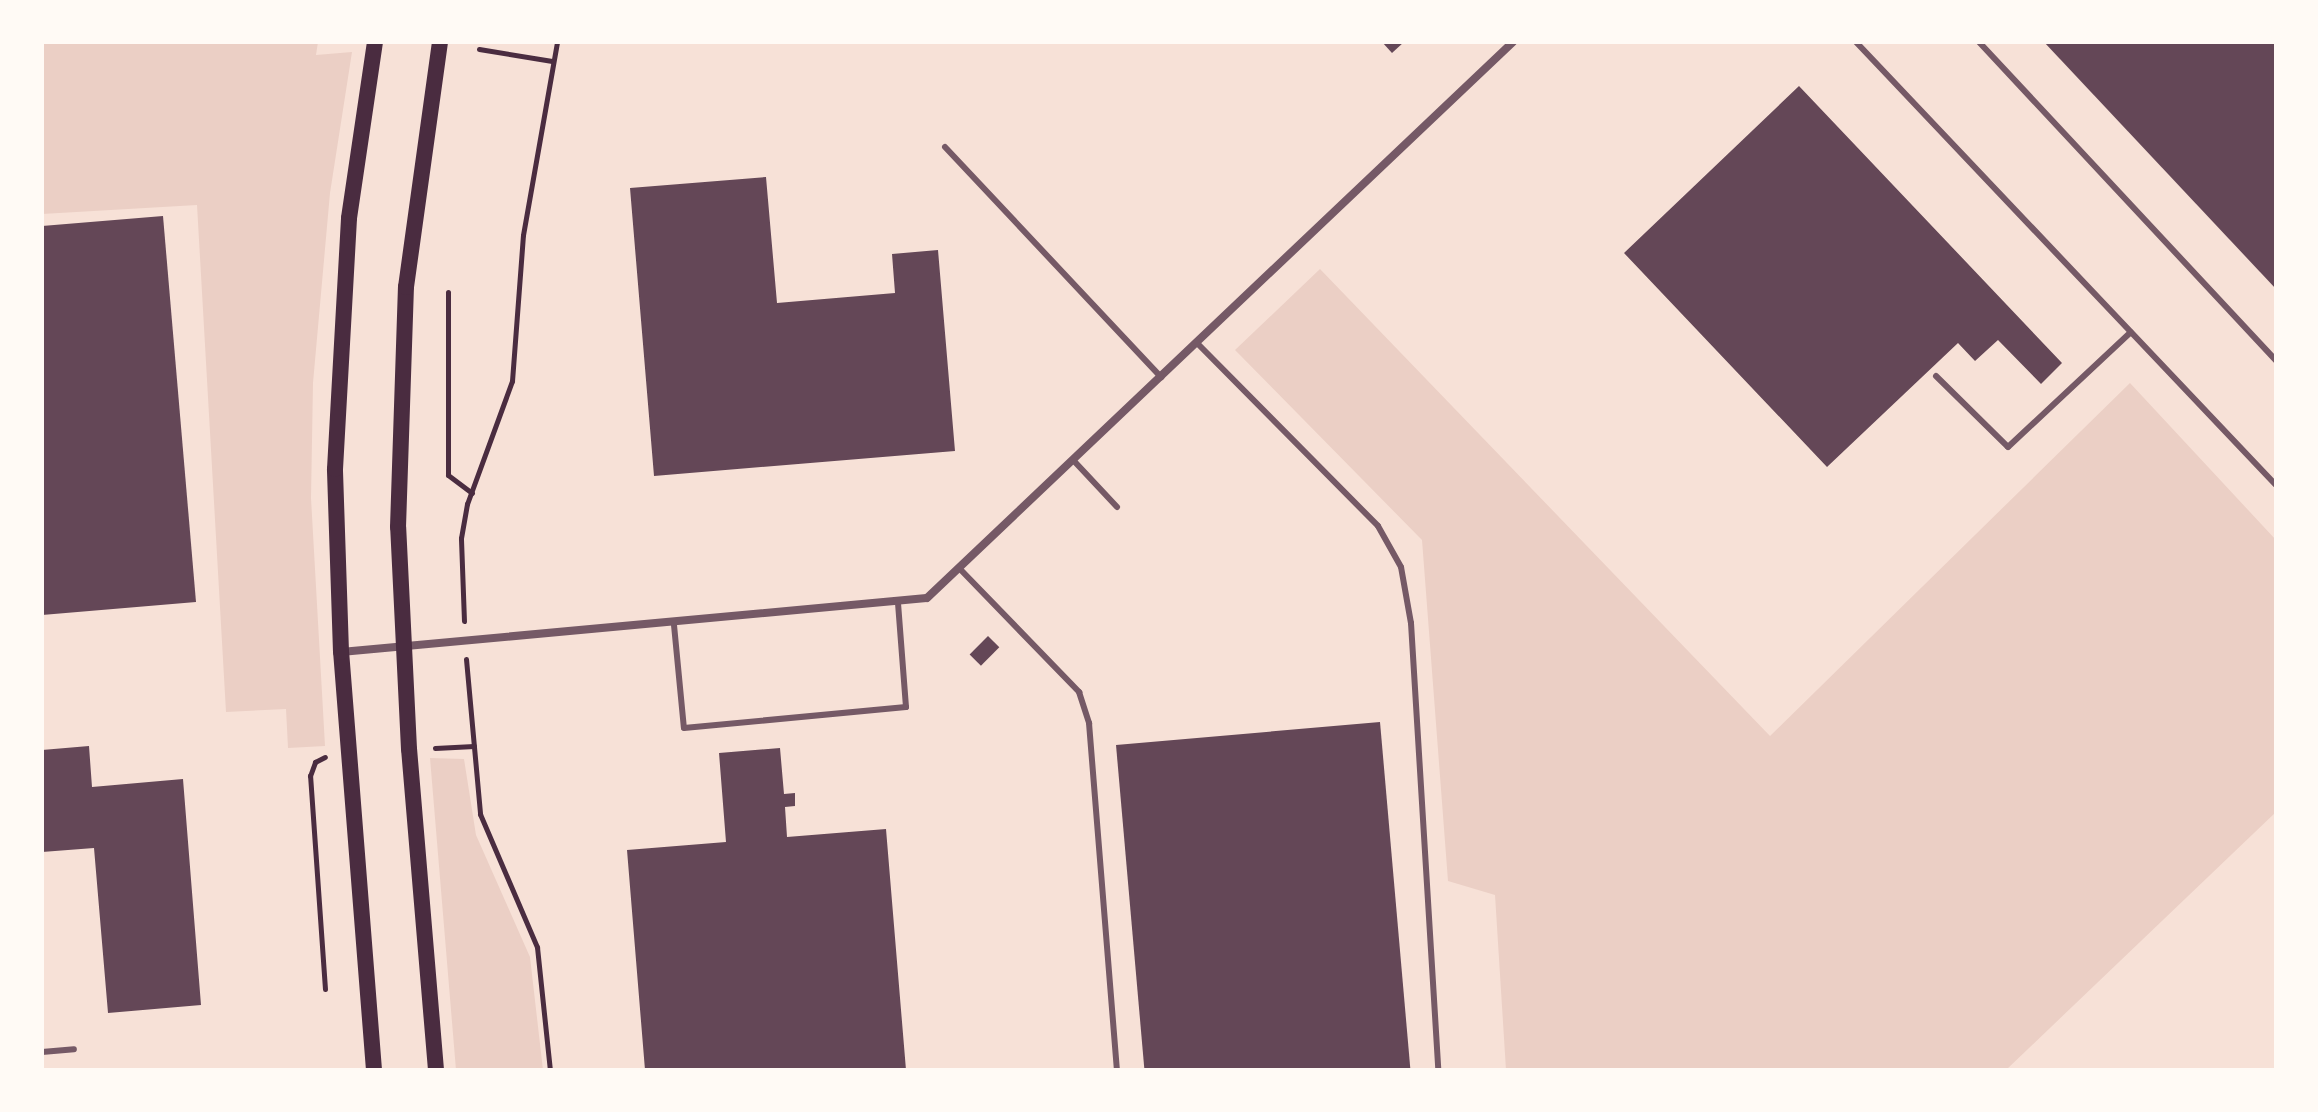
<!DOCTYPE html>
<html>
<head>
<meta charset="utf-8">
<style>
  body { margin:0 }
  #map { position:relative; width:2318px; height:1112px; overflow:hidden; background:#f7e1d7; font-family:"Libre Baskerville",serif }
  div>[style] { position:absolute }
  .green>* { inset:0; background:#ebcfc5 }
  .building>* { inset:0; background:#644757; transform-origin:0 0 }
  .path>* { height:5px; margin:-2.5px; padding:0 2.5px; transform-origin:2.5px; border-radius:2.5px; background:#4a2c40 }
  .service>* { height:6px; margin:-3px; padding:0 3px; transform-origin:3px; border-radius:3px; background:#755966 }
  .minor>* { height:8px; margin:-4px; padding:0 4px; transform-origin:4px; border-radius:4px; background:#755966 }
  .secondary>* { height:16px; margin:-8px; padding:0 8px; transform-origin:8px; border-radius:8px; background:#4a2c40 }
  span { translate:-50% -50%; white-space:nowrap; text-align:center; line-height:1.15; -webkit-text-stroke:7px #fffaf5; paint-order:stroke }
  .frame { position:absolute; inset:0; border:44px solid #fffaf5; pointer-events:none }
</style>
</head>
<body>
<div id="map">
  <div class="green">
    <i style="clip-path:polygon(42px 42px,318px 42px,316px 55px,352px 52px,330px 193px,313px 383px,311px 498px,325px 746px,288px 748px,286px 709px,226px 712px,197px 205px,42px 214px)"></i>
    <i style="clip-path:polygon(1320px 269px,1770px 736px,2130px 383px,2276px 540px,2276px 812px,2006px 1070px,1506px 1070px,1495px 895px,1448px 881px,1422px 540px,1235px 350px)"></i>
    <i style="clip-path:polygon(430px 758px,464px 759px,476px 835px,530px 957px,543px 1070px,456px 1070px)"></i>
  </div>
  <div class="building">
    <i style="clip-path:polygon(1382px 42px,1404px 42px,1392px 53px)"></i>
    <i style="clip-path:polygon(2044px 42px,2276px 42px,2276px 289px)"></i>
    <i style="clip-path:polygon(1799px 86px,2062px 363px,2041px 384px,1998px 340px,1975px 361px,1958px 343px,1827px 467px,1624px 253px)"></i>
    <i style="clip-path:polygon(766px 177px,777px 303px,895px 293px,892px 254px,938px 250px,955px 451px,654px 476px,630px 188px)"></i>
    <i style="clip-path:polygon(163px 216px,196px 602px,42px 615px,42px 226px)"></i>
    <i style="left:988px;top:636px;width:16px;height:26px;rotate:45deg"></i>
    <i style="left:1380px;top:722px;width:349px;height:265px;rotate:85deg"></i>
    <i style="clip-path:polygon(89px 746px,92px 787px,183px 779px,201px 1005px,108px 1013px,94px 848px,42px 852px,42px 750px)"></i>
    <i style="clip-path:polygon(780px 748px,784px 794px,795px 793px,795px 806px,785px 807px,787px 837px,886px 829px,906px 1070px,645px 1070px,627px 850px,726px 842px,719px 753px)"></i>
  </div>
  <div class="path">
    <i style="left:479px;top:49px;width:74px;rotate:9.3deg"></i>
    <i style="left:448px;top:292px;width:183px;rotate:90deg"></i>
    <i style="left:448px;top:475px;width:30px;rotate:37deg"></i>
    <i style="left:464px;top:621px;width:83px;rotate:-92.1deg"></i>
    <i style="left:461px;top:538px;width:35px;rotate:-80deg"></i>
    <i style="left:467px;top:504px;width:131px;rotate:-69.9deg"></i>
    <i style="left:512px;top:381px;width:146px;rotate:-85.7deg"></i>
    <i style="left:523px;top:235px;width:196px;rotate:-80deg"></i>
    <i style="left:466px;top:659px;width:156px;rotate:84.8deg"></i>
    <i style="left:480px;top:814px;width:145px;rotate:66.8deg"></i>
    <i style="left:537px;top:947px;width:124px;rotate:84deg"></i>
    <i style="left:435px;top:748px;width:39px;rotate:-3deg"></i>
    <i style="left:325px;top:989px;width:214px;rotate:-94deg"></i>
    <i style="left:310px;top:776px;width:15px;rotate:-70deg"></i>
    <i style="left:315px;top:762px;width:11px;rotate:-27deg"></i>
  </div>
  <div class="service">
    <i style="left:1856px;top:42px;width:610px;rotate:46.53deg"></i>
    <i style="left:1979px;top:42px;width:436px;rotate:47deg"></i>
    <i style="left:945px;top:147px;width:316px;rotate:46.8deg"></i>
    <i style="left:1197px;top:343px;width:257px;rotate:45.3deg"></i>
    <i style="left:1378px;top:526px;width:47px;rotate:60.7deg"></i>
    <i style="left:1401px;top:567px;width:57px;rotate:79.9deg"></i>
    <i style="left:1411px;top:623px;width:448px;rotate:86.5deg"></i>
    <i style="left:1936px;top:376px;width:101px;rotate:44.6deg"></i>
    <i style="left:2008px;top:447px;width:168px;rotate:-43.1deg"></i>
    <i style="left:1074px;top:461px;width:63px;rotate:46.9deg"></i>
    <i style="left:959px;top:568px;width:173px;rotate:45.9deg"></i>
    <i style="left:1079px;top:692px;width:33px;rotate:72deg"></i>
    <i style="left:1089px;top:723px;width:348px;rotate:85.4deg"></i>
    <i style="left:674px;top:625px;width:103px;rotate:84.5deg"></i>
    <i style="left:684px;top:728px;width:223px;rotate:-5.4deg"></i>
    <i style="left:906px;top:707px;width:103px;rotate:-94.4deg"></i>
    <i style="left:42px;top:1052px;width:32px;rotate:-5deg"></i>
  </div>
  <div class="minor">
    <i style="left:341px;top:652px;width:588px;rotate:-5.26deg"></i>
    <i style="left:927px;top:598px;width:808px;rotate:-43.5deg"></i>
  </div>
  <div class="secondary">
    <i style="left:374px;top:1070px;width:419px;rotate:-94.5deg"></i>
    <i style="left:341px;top:652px;width:183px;rotate:-91.9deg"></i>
    <i style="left:335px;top:469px;width:251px;rotate:-86.8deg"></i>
    <i style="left:349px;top:218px;width:178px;rotate:-81.6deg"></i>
    <i style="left:436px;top:1070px;width:322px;rotate:-94.8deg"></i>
    <i style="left:409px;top:749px;width:222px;rotate:-92.8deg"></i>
    <i style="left:398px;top:527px;width:240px;rotate:-88.1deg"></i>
    <i style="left:406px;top:287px;width:247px;rotate:-82.1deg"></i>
  </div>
  <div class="frame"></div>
</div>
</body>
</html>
